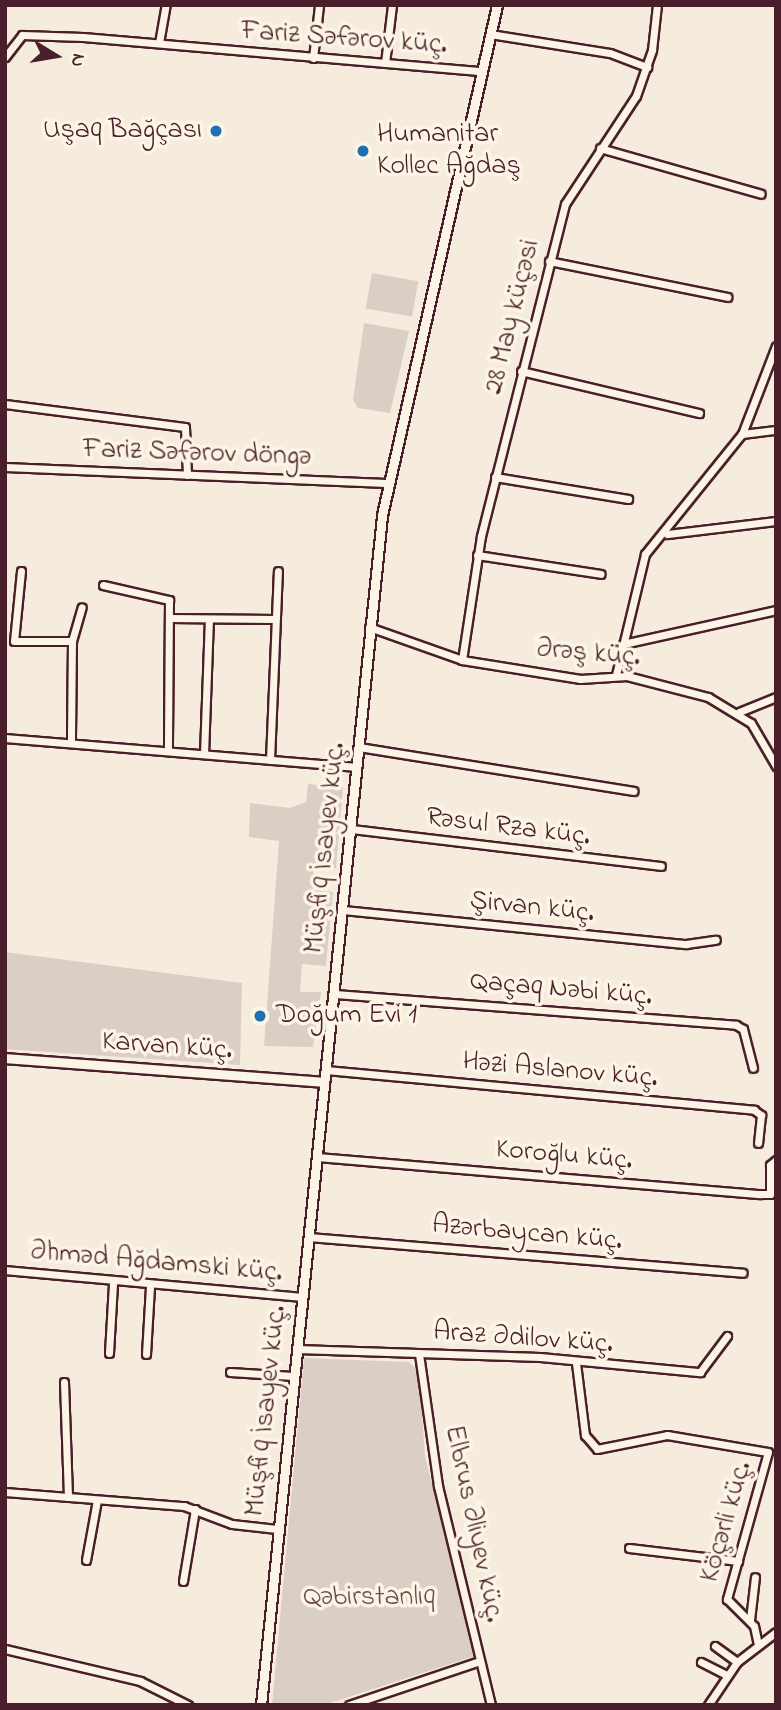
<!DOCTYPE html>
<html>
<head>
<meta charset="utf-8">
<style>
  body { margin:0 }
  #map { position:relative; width:781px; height:1710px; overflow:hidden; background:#f5ecde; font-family:"Indie Flower",sans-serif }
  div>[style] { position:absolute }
  .green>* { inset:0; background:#dbcec4; transform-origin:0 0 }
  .roads { filter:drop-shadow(2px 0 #4a1f2b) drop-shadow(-2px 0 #4a1f2b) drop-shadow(0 2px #4a1f2b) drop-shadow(0 -2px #4a1f2b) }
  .minor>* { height:7px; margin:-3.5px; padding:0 3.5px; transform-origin:3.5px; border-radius:3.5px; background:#fcf5e5 }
  .tertiary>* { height:9px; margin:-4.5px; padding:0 4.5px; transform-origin:4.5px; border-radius:4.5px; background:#fcf5e5 }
  .dots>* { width:19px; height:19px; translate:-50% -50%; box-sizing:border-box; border:4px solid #fcf5e5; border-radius:50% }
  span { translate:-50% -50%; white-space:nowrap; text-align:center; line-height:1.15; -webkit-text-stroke:7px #fcf5e5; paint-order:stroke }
  .street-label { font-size:28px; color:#4a1f2b }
  .poi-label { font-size:28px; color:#4a1f2b }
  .right { translate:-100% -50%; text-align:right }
  .left { translate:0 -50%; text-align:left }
  .park-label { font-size:28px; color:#6e4b51 }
  .frame { position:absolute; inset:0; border:7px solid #4a1f2b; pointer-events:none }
  .north { position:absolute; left:21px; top:21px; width:70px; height:70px; -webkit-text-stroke:5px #fcf5e5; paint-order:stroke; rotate:101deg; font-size:19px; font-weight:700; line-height:28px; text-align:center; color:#4a1f2b }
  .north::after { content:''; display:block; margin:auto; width:24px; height:32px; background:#4a1f2b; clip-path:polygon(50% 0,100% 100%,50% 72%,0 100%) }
</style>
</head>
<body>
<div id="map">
  <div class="green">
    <i style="left:372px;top:273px;width:47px;height:36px;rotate:10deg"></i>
    <i style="clip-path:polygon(364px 323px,409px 331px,390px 413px,358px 408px,353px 400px)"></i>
    <i style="clip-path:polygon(308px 784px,343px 787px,336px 868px,314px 870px,313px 889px,333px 892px,326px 966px,302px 964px,300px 992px,321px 992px,313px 1047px,264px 1046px,279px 841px,249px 837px,250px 803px,290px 808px,306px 802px)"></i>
    <i style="clip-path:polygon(5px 952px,242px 983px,240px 1065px,5px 1049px)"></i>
    <i style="clip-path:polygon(304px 1358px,409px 1362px,419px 1372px,425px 1456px,475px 1656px,324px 1705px,272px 1705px)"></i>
  </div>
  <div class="roads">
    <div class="minor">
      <i style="left:490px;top:34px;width:121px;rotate:9deg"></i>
      <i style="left:610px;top:53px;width:40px;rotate:21deg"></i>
      <i style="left:159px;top:43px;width:39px;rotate:-80deg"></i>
      <i style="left:5px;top:57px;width:28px;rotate:-52deg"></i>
      <i style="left:22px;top:35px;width:61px;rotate:1.9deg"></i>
      <i style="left:83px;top:37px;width:400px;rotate:4.9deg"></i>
      <i style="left:313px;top:58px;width:53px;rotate:-83.5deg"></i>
      <i style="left:385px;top:63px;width:58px;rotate:-83.1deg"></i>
      <i style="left:600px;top:148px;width:167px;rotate:15.9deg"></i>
      <i style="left:549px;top:261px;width:182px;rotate:11.4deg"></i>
      <i style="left:521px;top:371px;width:183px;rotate:13.3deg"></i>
      <i style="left:5px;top:404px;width:181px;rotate:7.3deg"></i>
      <i style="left:185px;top:427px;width:48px;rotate:87.6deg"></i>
      <i style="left:742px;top:434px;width:34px;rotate:-7deg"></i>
      <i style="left:5px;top:467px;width:381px;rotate:2.4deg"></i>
      <i style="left:495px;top:477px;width:135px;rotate:9.4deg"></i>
      <i style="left:667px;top:534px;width:110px;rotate:-6.8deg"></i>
      <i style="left:477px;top:555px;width:125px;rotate:8.7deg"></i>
      <i style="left:21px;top:571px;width:70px;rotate:95.7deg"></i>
      <i style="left:14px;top:641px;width:58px"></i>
      <i style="left:72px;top:641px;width:102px;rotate:90.6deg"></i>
      <i style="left:103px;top:585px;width:68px;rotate:12.8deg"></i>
      <i style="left:169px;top:600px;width:151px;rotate:90.4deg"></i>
      <i style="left:169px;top:618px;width:106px;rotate:0.5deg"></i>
      <i style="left:369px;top:627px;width:99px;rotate:19.5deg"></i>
      <i style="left:462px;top:660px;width:120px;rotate:9.1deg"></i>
      <i style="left:580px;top:679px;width:47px;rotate:-3.7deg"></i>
      <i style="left:627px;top:676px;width:84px;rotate:14.5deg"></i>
      <i style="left:708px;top:697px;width:50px;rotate:31.2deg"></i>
      <i style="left:751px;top:723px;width:50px;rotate:59.8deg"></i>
      <i style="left:72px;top:641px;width:35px;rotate:-74deg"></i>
      <i style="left:623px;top:644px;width:157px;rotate:-12.5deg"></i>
      <i style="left:462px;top:660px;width:125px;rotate:-81.3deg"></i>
      <i style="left:481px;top:536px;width:342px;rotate:-75.8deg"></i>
      <i style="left:565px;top:204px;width:129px;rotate:-56.7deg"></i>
      <i style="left:636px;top:96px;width:49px;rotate:-70.8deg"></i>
      <i style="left:652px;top:50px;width:45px;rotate:-83.7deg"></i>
      <i style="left:616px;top:675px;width:124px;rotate:-76.5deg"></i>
      <i style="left:645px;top:554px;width:154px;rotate:-51.1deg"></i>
      <i style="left:742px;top:434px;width:94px;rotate:-68.9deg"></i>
      <i style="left:739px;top:712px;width:40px;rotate:-22deg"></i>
      <i style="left:5px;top:738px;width:353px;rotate:4.7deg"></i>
      <i style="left:359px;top:747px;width:278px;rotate:9.1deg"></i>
      <i style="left:204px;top:754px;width:135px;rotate:-87.9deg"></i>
      <i style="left:270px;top:760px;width:189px;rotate:-87.6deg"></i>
      <i style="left:351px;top:829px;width:312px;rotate:6.8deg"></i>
      <i style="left:343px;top:910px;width:345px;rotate:5.7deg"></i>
      <i style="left:686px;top:944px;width:30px;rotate:-8deg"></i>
      <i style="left:335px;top:994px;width:402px;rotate:4.4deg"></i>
      <i style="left:736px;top:1025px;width:8px;rotate:30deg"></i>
      <i style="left:743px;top:1029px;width:40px;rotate:75.6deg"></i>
      <i style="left:326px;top:1070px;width:430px;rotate:5.3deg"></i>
      <i style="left:754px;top:1110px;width:9px;rotate:36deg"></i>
      <i style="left:761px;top:1115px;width:28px;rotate:96deg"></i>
      <i style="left:317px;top:1157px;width:445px;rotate:4.8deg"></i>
      <i style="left:760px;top:1194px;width:10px"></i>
      <i style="left:770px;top:1194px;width:29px;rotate:-90deg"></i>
      <i style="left:770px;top:1165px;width:8px;rotate:-40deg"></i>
      <i style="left:309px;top:1237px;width:435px;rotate:4.7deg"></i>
      <i style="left:5px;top:1270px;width:298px;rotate:5.2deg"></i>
      <i style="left:297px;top:1349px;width:243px;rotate:1.9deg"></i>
      <i style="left:540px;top:1357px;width:161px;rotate:5.4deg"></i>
      <i style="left:700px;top:1372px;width:45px;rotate:-53.1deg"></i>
      <i style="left:109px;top:1353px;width:69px;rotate:-86.7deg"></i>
      <i style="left:146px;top:1354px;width:68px;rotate:-86.6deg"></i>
      <i style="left:419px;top:1354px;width:133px;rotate:81.8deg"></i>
      <i style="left:438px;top:1486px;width:225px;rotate:76.4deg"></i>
      <i style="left:576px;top:1363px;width:73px;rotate:82.9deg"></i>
      <i style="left:585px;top:1435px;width:18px;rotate:49deg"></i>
      <i style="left:597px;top:1449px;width:71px;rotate:-11.3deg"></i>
      <i style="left:667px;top:1435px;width:102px;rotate:9.6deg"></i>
      <i style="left:768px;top:1452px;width:153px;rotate:105.6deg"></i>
      <i style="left:727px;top:1599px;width:38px;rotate:45deg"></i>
      <i style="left:754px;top:1626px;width:19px;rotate:78deg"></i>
      <i style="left:230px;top:1372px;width:63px;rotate:3.6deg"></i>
      <i style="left:64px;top:1382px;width:115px;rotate:88deg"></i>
      <i style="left:5px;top:1492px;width:180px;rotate:4.5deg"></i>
      <i style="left:184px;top:1506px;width:51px;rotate:20.6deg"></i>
      <i style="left:232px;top:1524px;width:45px;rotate:6.3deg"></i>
      <i style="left:629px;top:1548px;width:110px;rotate:6.8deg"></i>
      <i style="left:86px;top:1560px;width:61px;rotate:-79.6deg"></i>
      <i style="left:183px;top:1581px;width:73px;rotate:-80.5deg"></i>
      <i style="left:750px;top:1620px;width:43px;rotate:-83.4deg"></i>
      <i style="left:715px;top:1646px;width:27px;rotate:36deg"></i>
      <i style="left:5px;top:1649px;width:139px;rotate:13.3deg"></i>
      <i style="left:140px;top:1681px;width:54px;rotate:26.6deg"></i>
      <i style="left:701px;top:1662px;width:29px;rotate:27deg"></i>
      <i style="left:349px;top:1705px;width:138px;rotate:-18.6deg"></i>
      <i style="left:708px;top:1705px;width:52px;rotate:-56deg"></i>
      <i style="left:737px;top:1662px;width:49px;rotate:-37.6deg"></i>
    </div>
    <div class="tertiary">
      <i style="left:5px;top:1058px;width:320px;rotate:4.3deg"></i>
      <i style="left:261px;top:1705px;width:1196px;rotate:-84.19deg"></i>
      <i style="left:382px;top:515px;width:523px;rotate:-77.29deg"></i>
    </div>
  </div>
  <div class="dots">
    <i style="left:216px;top:131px;background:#1f6fb2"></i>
    <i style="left:363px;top:151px;background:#1f6fb2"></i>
    <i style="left:260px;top:1016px;background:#1f6fb2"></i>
  </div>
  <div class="street-label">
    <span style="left:344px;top:39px;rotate:4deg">Fariz Səfərov küç.</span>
    <span style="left:513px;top:317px;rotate:-76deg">28 May küçəsi</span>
    <span style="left:197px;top:454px;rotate:2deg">Fariz Səfərov döngə</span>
    <span style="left:588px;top:654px;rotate:5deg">Ərəş küç.</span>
    <span style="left:508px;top:828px;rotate:7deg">Rəsul Rza küç.</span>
    <span style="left:326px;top:848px;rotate:-84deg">Müşfiq İsayev küç.</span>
    <span style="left:532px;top:908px;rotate:6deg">Şirvan küç.</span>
    <span style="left:561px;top:990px;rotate:5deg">Qaçaq Nəbi küç.</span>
    <span style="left:167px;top:1047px;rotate:4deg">Karvan küç.</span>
    <span style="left:560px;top:1071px;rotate:5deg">Həzi Aslanov küç.</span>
    <span style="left:564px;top:1156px;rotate:5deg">Koroğlu küç.</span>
    <span style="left:527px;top:1234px;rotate:5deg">Azərbaycan küç.</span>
    <span style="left:156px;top:1263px;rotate:5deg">Əhməd Ağdamski küç.</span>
    <span style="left:523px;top:1339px;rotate:4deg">Araz Ədilov küç.</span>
    <span style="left:267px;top:1411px;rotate:-84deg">Müşfiq İsayev küç.</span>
    <span style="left:727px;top:1522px;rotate:-74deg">Köçərli küç.</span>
    <span style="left:473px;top:1524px;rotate:78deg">Elbrus Əliyev küç.</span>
  </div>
  <div class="poi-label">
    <span class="right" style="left:202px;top:131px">Uşaq Bağçası</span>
    <span class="left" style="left:377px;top:151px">Humanitar<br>Kollec Ağdaş</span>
    <span class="left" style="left:276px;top:1016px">Doğum Evi 1</span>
  </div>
  <div class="park-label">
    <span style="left:369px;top:1598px">Qəbirstanlıq</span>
  </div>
  <div class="frame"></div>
  <div class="north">N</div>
</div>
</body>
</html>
